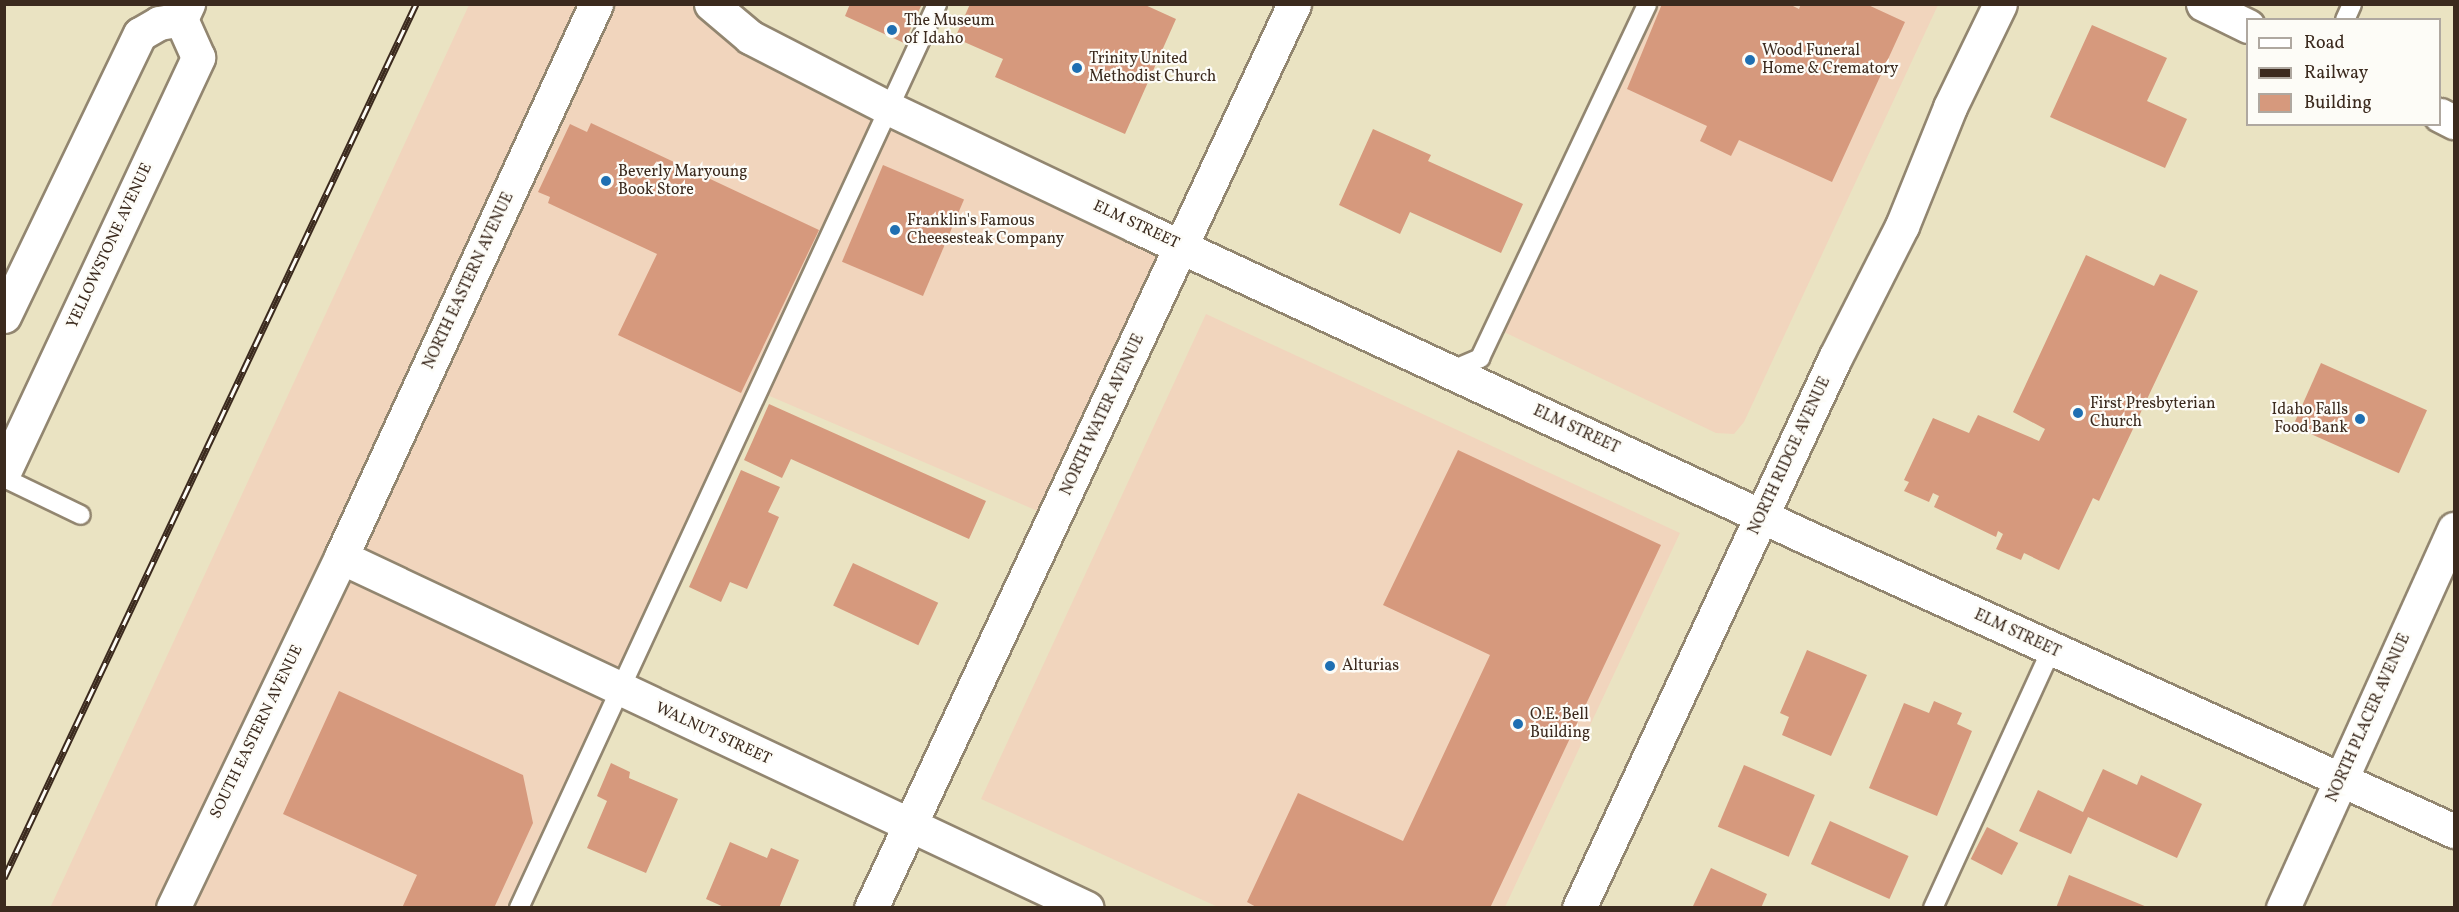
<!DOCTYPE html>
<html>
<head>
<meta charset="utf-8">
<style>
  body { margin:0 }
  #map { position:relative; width:2459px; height:912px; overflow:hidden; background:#eae3c2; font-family:Vollkorn,serif }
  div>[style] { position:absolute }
  .built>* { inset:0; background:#f1d5bd }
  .building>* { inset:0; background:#d6997d; transform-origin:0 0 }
  .roads { filter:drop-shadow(2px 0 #928670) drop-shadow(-2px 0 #928670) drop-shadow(0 2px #928670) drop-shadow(0 -2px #928670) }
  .service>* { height:18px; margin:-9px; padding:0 9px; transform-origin:9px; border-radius:9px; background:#fff }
  .minor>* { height:33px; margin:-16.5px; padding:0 16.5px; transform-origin:16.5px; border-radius:16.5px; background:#fff }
  .tertiary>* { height:33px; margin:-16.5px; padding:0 16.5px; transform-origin:16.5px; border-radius:16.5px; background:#fff }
  .trunk>* { height:33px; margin:-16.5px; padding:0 16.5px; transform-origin:16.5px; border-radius:16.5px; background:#fff }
  .rail>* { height:7px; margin-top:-3.5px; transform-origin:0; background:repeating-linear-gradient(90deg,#fdfcf7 0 14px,#3b2a1e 0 28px); box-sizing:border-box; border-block:2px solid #3b2a1e }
  .dots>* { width:16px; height:16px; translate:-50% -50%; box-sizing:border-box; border:3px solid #fdfcf7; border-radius:50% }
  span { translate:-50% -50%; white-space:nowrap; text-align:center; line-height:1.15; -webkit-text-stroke:4.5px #fdfcf7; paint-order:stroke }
  .poi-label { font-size:16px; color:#3b2a1e }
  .left { translate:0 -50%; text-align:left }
  .right { translate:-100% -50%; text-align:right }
  .street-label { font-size:16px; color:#3b2a1e }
  .frame { position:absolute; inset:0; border:6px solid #3b2a1e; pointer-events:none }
  .legend { position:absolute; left:2246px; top:18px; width:195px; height:108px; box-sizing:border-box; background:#fdfcf7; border:2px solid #afa8a0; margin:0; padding:8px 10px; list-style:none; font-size:18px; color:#3b2a1e }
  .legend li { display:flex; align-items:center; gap:12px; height:30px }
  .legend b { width:30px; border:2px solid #afa8a0 }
</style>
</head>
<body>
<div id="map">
  <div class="built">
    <i style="clip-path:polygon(469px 5px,711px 5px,1182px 247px,1054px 518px,758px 391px,519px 907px,50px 908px)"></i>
    <i style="clip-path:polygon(1658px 5px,1938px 5px,1744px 422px,1734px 434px,1716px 433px,1504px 332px)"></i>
    <i style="clip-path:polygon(1206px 314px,1680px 533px,1505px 907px,1218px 907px,981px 799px)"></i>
  </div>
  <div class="building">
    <i style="clip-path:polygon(850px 4px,922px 4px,904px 43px,845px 16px)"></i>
    <i style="clip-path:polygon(970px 4px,1143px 4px,1176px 19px,1125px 134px,995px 77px,1003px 59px,955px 38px)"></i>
    <i style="clip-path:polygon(1662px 4px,1789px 4px,1799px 9px,1801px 4px,1866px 4px,1905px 22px,1832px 182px,1739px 140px,1731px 156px,1700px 141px,1707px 126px,1627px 89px)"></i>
    <i style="clip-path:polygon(2092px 25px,2167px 58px,2147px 101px,2187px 119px,2165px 168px,2050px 117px)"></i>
    <i style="clip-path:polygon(591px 123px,819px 230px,741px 393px,618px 335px,657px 254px,548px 203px,550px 197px,538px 192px,570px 124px,587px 132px)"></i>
    <i style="clip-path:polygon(1373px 129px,1431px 155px,1428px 161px,1523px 204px,1501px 253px,1410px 212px,1400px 234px,1339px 205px)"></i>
    <i style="left:883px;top:165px;width:88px;height:105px;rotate:23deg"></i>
    <i style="clip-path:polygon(2086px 255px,2154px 286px,2160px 274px,2198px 291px,2099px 501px,2093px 498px,2059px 570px,2024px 553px,2021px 560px,1996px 549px,2003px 534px,1998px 531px,1996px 537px,1934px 507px,1939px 496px,1933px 493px,1929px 502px,1904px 491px,1909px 482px,1904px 480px,1933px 418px,1969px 433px,1978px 415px,2039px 441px,2045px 429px,2013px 412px)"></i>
    <i style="left:2321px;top:363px;width:116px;height:69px;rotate:24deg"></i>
    <i style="clip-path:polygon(769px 404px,986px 501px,969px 539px,791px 459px,782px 478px,744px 460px)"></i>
    <i style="clip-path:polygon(1458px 450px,1661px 545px,1490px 908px,1258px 908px,1247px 902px,1298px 793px,1403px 841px,1490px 655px,1383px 605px)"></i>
    <i style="clip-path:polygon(741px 470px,780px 487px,768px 512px,779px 517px,747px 589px,730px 582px,721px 602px,689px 587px)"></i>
    <i style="left:853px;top:563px;width:94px;height:47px;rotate:25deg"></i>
    <i style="clip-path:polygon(1807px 650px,1867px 675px,1831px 756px,1782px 735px,1789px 717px,1780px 713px)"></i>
    <i style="clip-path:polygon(339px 691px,523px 775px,533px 823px,494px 908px,402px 908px,417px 875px,283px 814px)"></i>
    <i style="clip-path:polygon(1934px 701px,1962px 713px,1957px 724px,1972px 731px,1937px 816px,1869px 788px,1904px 703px,1929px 713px)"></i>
    <i style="clip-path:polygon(611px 763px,630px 772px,629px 778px,678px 799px,646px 873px,587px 848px,607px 801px,597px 796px)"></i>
    <i style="left:1744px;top:765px;width:77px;height:67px;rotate:23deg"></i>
    <i style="clip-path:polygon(2103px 769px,2137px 785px,2141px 775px,2202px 804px,2177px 858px,2088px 817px,2071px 854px,2019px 831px,2038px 790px,2083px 812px)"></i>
    <i style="left:1830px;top:821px;width:86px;height:47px;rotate:24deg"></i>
    <i style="left:1987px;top:827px;width:35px;height:36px;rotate:27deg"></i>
    <i style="clip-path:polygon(730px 842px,767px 858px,771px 848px,799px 860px,779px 908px,726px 908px,706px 899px)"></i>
    <i style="clip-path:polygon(1711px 868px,1767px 894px,1761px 908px,1693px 906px)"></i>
    <i style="clip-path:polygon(2069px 875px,2147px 907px,2147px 908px,2056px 908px)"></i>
  </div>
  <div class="roads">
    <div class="service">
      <i style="left:2345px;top:20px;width:17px;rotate:-66deg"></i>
      <i style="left:1450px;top:371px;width:33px;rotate:-23deg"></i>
      <i style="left:1480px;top:358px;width:391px;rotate:-64.7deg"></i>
      <i style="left:4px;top:478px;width:85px;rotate:25.7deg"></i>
      <i style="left:519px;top:908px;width:996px;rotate:-65.18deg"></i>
      <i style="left:1933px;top:908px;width:284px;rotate:-65.4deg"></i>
    </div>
    <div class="minor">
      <i style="left:2203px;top:4px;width:50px;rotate:26.1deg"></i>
      <i style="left:2440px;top:115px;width:16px;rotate:27deg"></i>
      <i style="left:341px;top:557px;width:824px;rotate:25.2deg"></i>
      <i style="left:173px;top:908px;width:389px;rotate:-64.4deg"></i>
      <i style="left:341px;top:557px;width:609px;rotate:-65.24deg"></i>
      <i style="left:871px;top:908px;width:998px;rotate:-64.92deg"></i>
      <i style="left:1579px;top:908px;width:607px;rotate:-65.04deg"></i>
      <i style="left:1835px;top:358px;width:148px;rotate:-63.1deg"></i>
      <i style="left:1902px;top:226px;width:128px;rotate:-68deg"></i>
      <i style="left:1950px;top:107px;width:114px;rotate:-64.1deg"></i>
      <i style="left:2283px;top:908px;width:416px;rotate:-65.7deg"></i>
    </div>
    <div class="tertiary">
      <i style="left:711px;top:4px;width:51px;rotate:40.2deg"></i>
      <i style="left:750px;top:37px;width:155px;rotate:27.2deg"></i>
      <i style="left:888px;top:108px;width:275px;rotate:25.4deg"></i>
      <i style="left:1136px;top:226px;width:736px;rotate:24.89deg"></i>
      <i style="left:1804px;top:536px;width:714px;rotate:24.41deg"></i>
    </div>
    <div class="trunk">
      <i style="left:4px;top:316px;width:313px;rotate:-64.3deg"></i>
      <i style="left:140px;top:34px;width:22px;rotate:-30deg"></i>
      <i style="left:159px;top:23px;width:22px;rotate:-10deg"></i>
      <i style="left:4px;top:472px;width:458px;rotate:-64.9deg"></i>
      <i style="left:198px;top:57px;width:42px;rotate:-114.1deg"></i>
      <i style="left:181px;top:19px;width:17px;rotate:-65deg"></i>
    </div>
  </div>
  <div class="rail">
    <i style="left:4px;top:878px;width:966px;rotate:-64.76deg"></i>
  </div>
  <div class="dots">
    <i style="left:892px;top:30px;background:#1f6fb2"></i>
    <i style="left:1750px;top:60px;background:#1f6fb2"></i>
    <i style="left:1077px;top:68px;background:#1f6fb2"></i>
    <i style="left:606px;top:181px;background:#1f6fb2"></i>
    <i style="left:895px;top:230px;background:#1f6fb2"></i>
    <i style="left:2078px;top:413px;background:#1f6fb2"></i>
    <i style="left:2360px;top:419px;background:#1f6fb2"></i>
    <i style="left:1330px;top:666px;background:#1f6fb2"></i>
    <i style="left:1518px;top:724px;background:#1f6fb2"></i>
  </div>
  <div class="poi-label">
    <span class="left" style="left:904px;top:30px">The Museum<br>of Idaho</span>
    <span class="left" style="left:1762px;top:60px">Wood Funeral<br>Home &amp; Crematory</span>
    <span class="left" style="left:1089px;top:68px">Trinity United<br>Methodist Church</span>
    <span class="left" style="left:618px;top:181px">Beverly Maryoung<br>Book Store</span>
    <span class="left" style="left:907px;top:230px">Franklin's Famous<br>Cheesesteak Company</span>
    <span class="left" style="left:2090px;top:413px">First Presbyterian<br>Church</span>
    <span class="right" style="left:2348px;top:419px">Idaho Falls<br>Food Bank</span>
    <span class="left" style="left:1342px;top:666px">Alturias</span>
    <span class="left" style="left:1530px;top:724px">O.E. Bell<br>Building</span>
  </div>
  <div class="street-label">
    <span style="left:1136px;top:225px;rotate:25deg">ELM STREET</span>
    <span style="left:110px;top:246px;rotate:-65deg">YELLOWSTONE AVENUE</span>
    <span style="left:469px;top:281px;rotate:-65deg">NORTH EASTERN AVENUE</span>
    <span style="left:1103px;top:415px;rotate:-65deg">NORTH WATER AVENUE</span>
    <span style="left:1576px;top:430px;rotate:25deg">ELM STREET</span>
    <span style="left:1790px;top:456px;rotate:-65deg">NORTH RIDGE AVENUE</span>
    <span style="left:2017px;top:634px;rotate:25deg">ELM STREET</span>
    <span style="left:2369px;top:718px;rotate:-66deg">NORTH PLACER AVENUE</span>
    <span style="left:257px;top:732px;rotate:-64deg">SOUTH EASTERN AVENUE</span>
    <span style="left:713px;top:734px;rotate:25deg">WALNUT STREET</span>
  </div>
  <div class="frame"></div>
  <ul class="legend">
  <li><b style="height:8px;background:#fff"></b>Road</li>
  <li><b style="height:8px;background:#3b2a1e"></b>Railway</li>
  <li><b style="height:16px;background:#d6997d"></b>Building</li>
  </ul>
</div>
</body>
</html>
